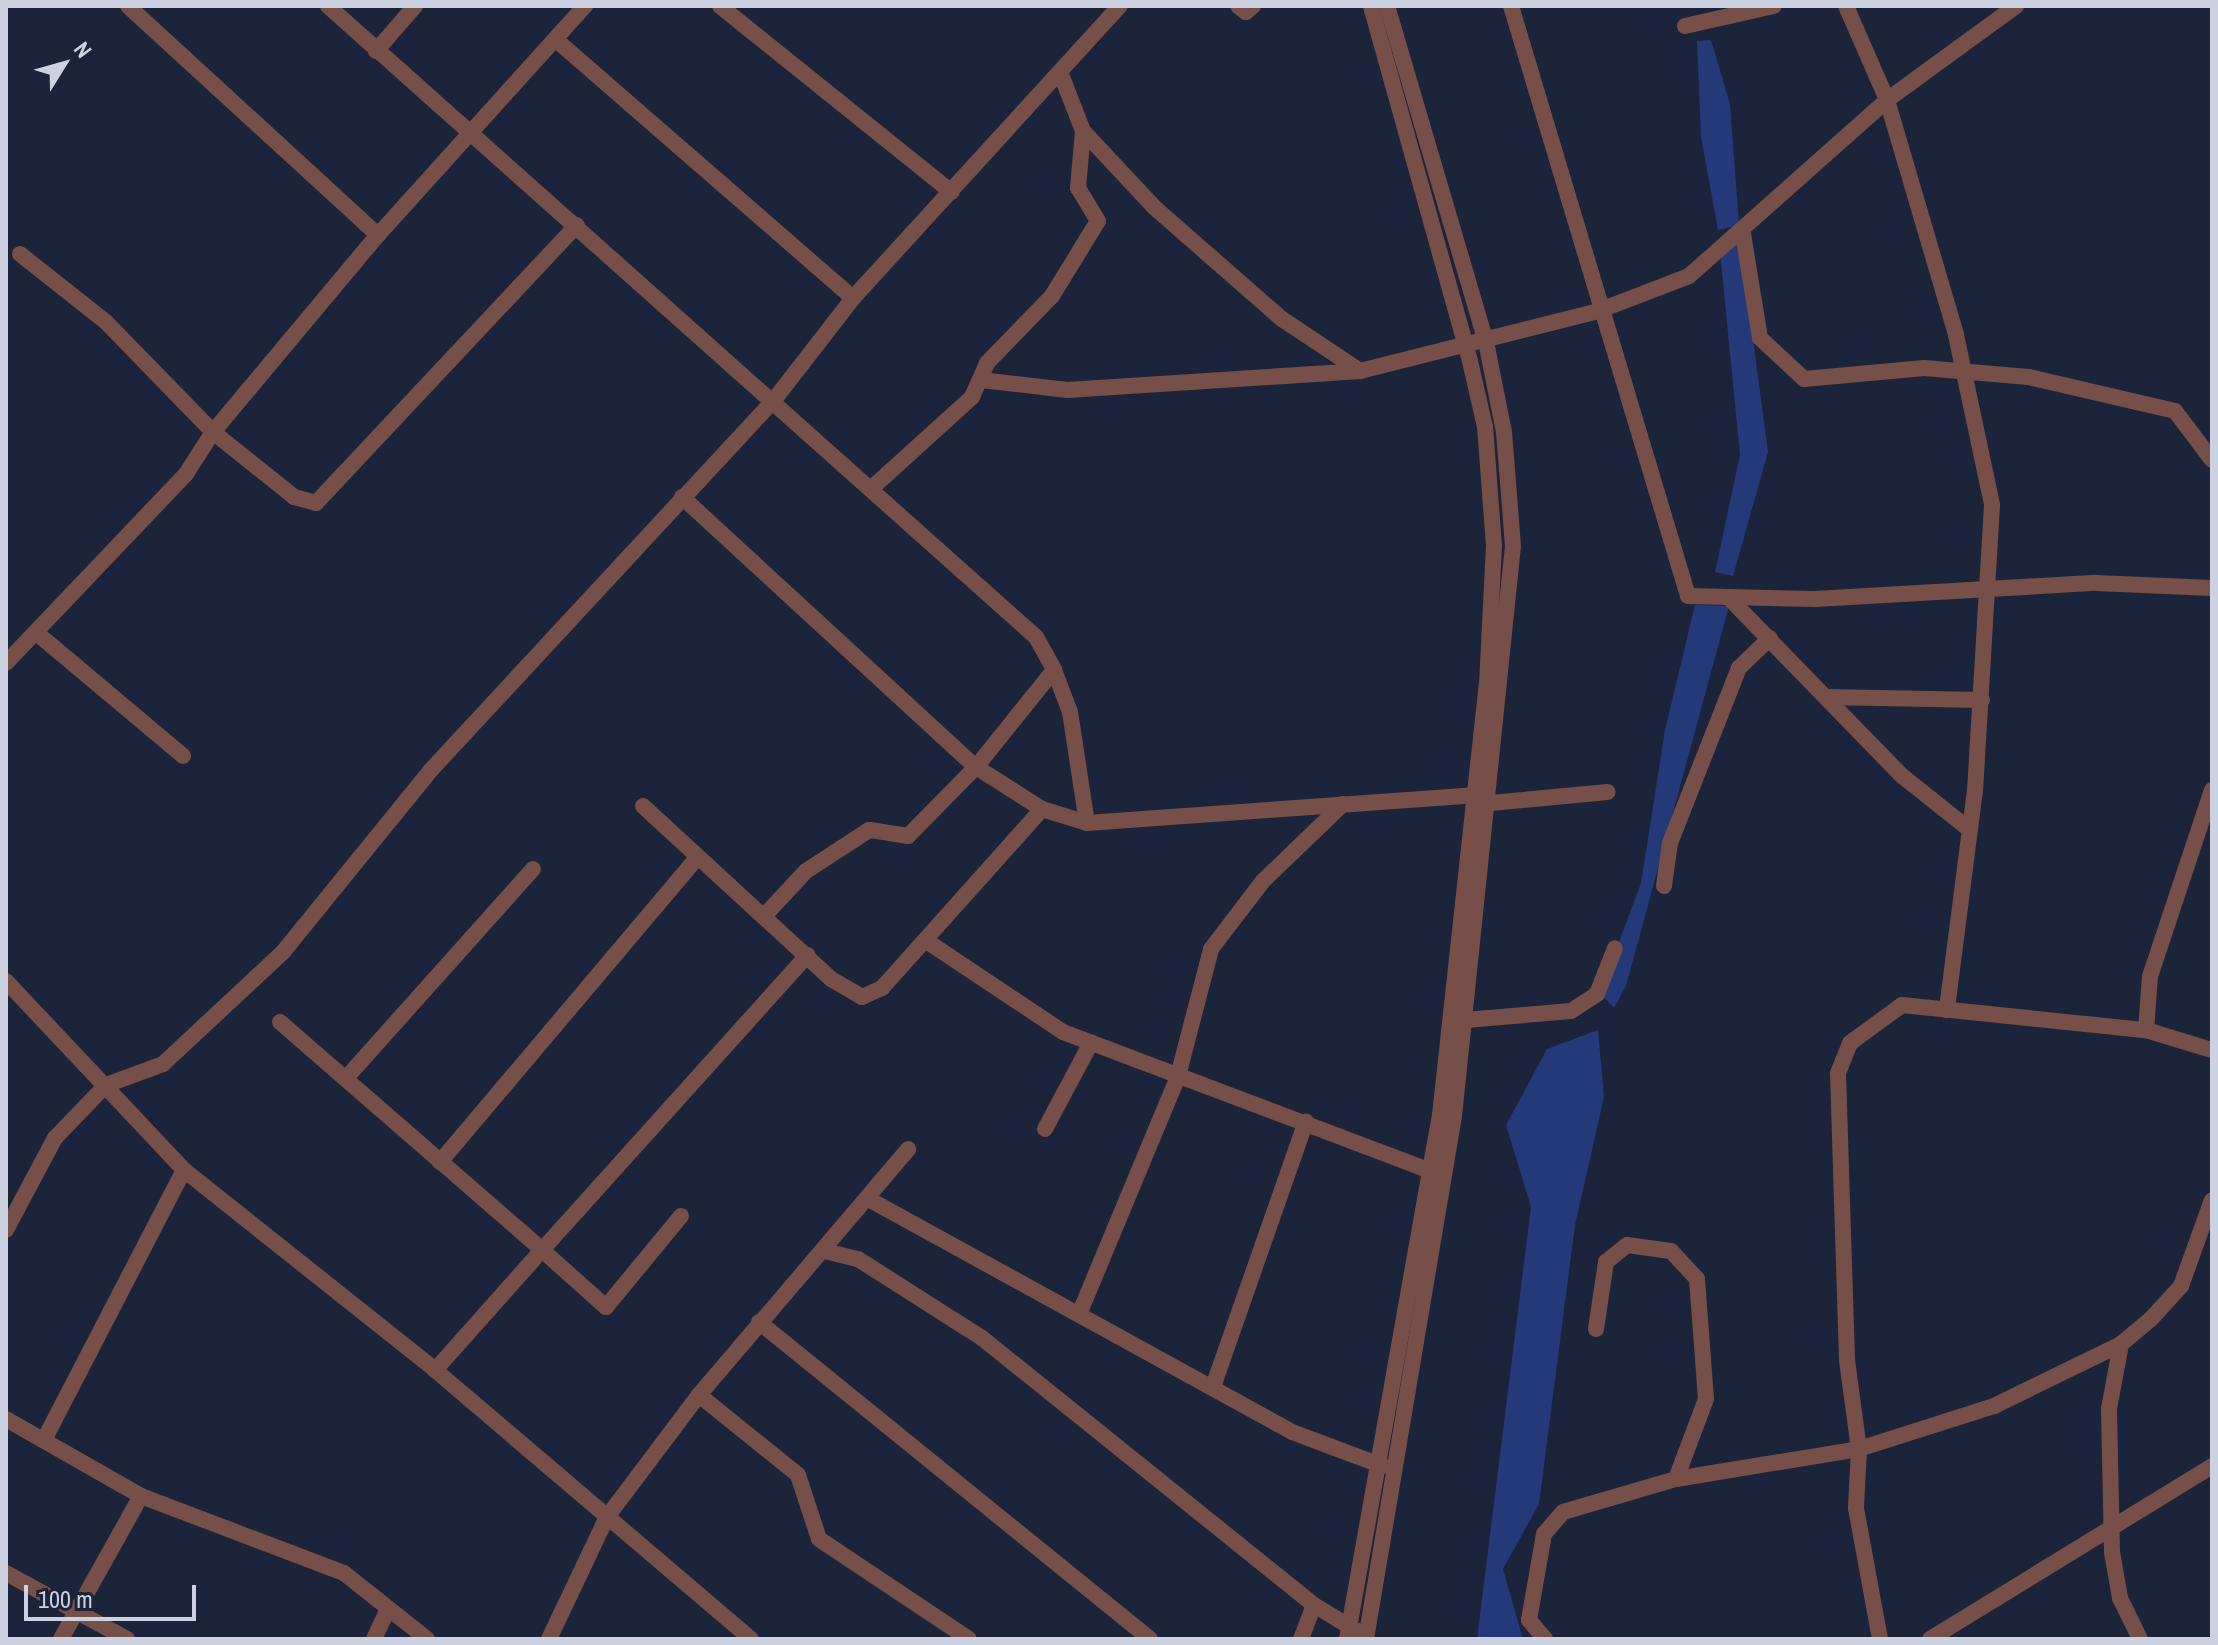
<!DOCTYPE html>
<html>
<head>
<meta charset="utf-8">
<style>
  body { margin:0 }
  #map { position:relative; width:2218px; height:1645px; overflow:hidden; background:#1b243b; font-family:"Archivo Narrow",sans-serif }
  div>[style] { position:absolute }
  .green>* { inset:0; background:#23397a }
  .minor>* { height:16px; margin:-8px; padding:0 8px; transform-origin:8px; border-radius:8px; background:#764f48 }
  span { translate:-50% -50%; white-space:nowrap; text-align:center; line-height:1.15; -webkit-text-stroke:6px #1b243b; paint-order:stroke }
  .frame { position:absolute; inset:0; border:8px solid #ccd2e2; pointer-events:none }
  .north { position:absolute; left:24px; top:24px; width:80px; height:80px; -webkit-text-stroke:6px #1b243b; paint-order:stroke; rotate:53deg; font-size:22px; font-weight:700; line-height:32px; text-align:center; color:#ccd2e2 }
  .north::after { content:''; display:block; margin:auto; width:28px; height:36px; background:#ccd2e2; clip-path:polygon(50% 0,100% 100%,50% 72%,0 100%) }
  .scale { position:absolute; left:24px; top:1585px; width:172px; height:36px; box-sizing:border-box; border:4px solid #ccd2e2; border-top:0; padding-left:10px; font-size:24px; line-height:28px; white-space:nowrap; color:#ccd2e2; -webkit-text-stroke:6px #1b243b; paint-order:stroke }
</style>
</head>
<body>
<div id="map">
  <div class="green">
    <i style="clip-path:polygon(1711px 40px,1730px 104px,1739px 225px,1718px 230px,1701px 137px,1697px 41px)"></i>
    <i style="clip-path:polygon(1740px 241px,1768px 452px,1733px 576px,1715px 572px,1740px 455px,1720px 251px)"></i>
    <i style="clip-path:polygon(1695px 605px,1729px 606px,1626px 986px,1614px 1008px,1600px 993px,1641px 883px,1665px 730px)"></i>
    <i style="clip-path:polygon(1598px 1030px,1604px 1097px,1575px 1225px,1539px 1504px,1503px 1569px,1523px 1639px,1477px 1639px,1531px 1207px,1506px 1125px,1547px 1049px)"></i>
  </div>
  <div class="minor">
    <i style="left:128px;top:6px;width:339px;rotate:42.5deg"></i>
    <i style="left:328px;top:6px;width:948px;rotate:41.71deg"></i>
    <i style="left:1036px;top:637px;width:38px;rotate:61deg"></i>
    <i style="left:1054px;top:670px;width:124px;rotate:128.8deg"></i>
    <i style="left:976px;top:767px;width:78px;rotate:32.5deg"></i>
    <i style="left:1042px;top:809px;width:47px;rotate:17.3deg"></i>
    <i style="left:1087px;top:823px;width:388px;rotate:-4.1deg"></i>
    <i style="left:720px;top:6px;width:297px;rotate:38.8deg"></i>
    <i style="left:1238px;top:6px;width:10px;rotate:37deg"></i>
    <i style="left:1246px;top:12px;width:9px;rotate:-41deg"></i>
    <i style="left:1511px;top:6px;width:616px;rotate:73.3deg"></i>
    <i style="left:1688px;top:596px;width:127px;rotate:1.4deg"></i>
    <i style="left:1815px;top:599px;width:281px;rotate:-3.3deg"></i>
    <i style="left:2096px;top:583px;width:116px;rotate:2.5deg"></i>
    <i style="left:1846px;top:6px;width:103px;rotate:66.4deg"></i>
    <i style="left:1887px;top:100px;width:245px;rotate:73.6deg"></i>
    <i style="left:1956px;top:335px;width:174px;rotate:78deg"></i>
    <i style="left:1992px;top:505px;width:286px;rotate:93.4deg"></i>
    <i style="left:1975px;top:790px;width:222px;rotate:97.3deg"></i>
    <i style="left:1685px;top:26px;width:91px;rotate:-12.7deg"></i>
    <i style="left:555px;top:39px;width:395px;rotate:41deg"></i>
    <i style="left:376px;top:51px;width:60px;rotate:-49.1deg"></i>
    <i style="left:1060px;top:72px;width:63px;rotate:68.7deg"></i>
    <i style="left:1083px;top:131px;width:105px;rotate:46.9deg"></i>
    <i style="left:1155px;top:208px;width:169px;rotate:41.2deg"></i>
    <i style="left:1282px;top:319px;width:94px;rotate:33.7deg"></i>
    <i style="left:1743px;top:234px;width:105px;rotate:80.7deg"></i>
    <i style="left:1760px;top:338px;width:60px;rotate:43deg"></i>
    <i style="left:1804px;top:379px;width:121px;rotate:-5.2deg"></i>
    <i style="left:1924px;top:368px;width:105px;rotate:4.9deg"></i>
    <i style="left:2029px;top:377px;width:150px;rotate:13.1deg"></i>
    <i style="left:2175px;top:411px;width:61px;rotate:52.9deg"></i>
    <i style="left:20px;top:254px;width:110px;rotate:38.3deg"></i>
    <i style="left:106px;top:322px;width:153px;rotate:45.8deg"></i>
    <i style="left:213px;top:432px;width:104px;rotate:38.7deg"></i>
    <i style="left:294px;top:497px;width:23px;rotate:15deg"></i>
    <i style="left:316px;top:503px;width:381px;rotate:-46.8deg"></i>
    <i style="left:981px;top:380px;width:87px;rotate:6.6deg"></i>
    <i style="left:1067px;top:390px;width:294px;rotate:-3.7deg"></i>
    <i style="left:1360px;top:371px;width:245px;rotate:-14.1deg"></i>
    <i style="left:1598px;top:311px;width:97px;rotate:-21deg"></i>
    <i style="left:1689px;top:276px;width:265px;rotate:-41.6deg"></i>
    <i style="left:1887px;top:100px;width:160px;rotate:-36.1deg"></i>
    <i style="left:874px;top:486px;width:132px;rotate:-42.2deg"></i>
    <i style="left:972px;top:397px;width:37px;rotate:-66deg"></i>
    <i style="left:987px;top:363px;width:93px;rotate:-45.9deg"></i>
    <i style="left:1052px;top:296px;width:88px;rotate:-58.5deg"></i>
    <i style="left:1098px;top:221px;width:39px;rotate:-121deg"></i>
    <i style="left:1078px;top:188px;width:57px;rotate:-85deg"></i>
    <i style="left:682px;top:497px;width:399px;rotate:42.6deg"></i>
    <i style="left:976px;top:767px;width:97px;rotate:134.6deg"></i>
    <i style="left:908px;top:836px;width:39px;rotate:-171deg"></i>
    <i style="left:869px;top:830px;width:75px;rotate:146.9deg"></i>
    <i style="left:806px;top:871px;width:59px;rotate:132.9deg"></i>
    <i style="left:1728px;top:597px;width:248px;rotate:45.8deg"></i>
    <i style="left:1901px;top:775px;width:87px;rotate:38.5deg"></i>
    <i style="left:39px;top:635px;width:188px;rotate:40deg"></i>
    <i style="left:6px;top:663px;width:261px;rotate:-46.4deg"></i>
    <i style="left:186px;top:474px;width:50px;rotate:-57.3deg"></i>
    <i style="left:213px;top:432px;width:257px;rotate:-50.1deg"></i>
    <i style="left:378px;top:235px;width:309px;rotate:-47.9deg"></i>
    <i style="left:1054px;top:670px;width:45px;rotate:69.1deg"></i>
    <i style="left:1070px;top:712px;width:112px;rotate:81.3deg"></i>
    <i style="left:1826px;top:697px;width:156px;rotate:1.1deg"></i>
    <i style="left:2212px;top:790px;width:196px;rotate:108.4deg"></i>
    <i style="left:2150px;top:976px;width:54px;rotate:94.2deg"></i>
    <i style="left:2146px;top:1030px;width:69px;rotate:16.9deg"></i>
    <i style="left:1491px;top:803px;width:117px;rotate:-5.4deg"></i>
    <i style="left:643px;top:806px;width:255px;rotate:42.6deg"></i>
    <i style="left:831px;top:979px;width:36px;rotate:30deg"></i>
    <i style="left:862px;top:997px;width:22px;rotate:-24deg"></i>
    <i style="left:882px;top:988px;width:240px;rotate:-48.2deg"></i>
    <i style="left:1664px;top:886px;width:43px;rotate:-82.1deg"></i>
    <i style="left:1670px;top:843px;width:188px;rotate:-68.5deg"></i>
    <i style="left:1739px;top:668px;width:43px;rotate:-44.1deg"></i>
    <i style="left:925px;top:940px;width:166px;rotate:33.7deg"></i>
    <i style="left:1063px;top:1032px;width:393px;rotate:20.7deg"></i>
    <i style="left:6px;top:981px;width:260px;rotate:46.7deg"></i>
    <i style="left:184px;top:1170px;width:321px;rotate:38.5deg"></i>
    <i style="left:435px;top:1370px;width:415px;rotate:40.4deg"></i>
    <i style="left:1466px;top:1020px;width:105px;rotate:-4.9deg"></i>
    <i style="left:1571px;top:1011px;width:31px;rotate:-33deg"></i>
    <i style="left:1597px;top:994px;width:49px;rotate:-68.6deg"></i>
    <i style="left:280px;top:1022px;width:347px;rotate:41deg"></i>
    <i style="left:542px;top:1250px;width:161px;rotate:131.7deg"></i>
    <i style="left:347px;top:1077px;width:279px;rotate:-48.2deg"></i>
    <i style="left:1045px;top:1129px;width:98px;rotate:-61.9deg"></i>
    <i style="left:440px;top:1162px;width:399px;rotate:-49.8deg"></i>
    <i style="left:872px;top:1201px;width:479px;rotate:28.8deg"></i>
    <i style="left:1292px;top:1432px;width:97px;rotate:20.5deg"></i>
    <i style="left:681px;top:1216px;width:118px;rotate:129.5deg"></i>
    <i style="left:606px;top:1307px;width:86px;rotate:-138.3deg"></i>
    <i style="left:542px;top:1250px;width:397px;rotate:-48deg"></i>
    <i style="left:6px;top:1230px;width:104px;rotate:-62deg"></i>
    <i style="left:55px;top:1138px;width:74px;rotate:-46.1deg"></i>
    <i style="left:106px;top:1085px;width:61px;rotate:-20.2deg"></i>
    <i style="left:163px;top:1064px;width:164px;rotate:-43deg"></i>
    <i style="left:283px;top:952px;width:233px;rotate:-50.9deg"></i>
    <i style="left:430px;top:771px;width:506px;rotate:-47.16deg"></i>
    <i style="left:774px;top:400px;width:129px;rotate:-52.2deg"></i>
    <i style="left:853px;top:298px;width:396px;rotate:-47.6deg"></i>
    <i style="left:825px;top:1251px;width:34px;rotate:14deg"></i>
    <i style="left:858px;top:1259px;width:147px;rotate:32.5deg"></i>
    <i style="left:982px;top:1338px;width:426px;rotate:38.8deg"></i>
    <i style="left:1314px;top:1605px;width:50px;rotate:31.2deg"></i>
    <i style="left:1080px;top:1312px;width:256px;rotate:-67.4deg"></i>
    <i style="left:1178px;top:1076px;width:131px;rotate:-75.4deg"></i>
    <i style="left:1211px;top:949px;width:86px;rotate:-52.6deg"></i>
    <i style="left:1263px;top:881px;width:111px;rotate:-43.9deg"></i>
    <i style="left:759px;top:1322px;width:503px;rotate:39.03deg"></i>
    <i style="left:1596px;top:1329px;width:68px;rotate:-81.5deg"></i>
    <i style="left:1606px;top:1262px;width:27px;rotate:-39deg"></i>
    <i style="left:1627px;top:1245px;width:44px;rotate:7.8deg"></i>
    <i style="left:1671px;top:1251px;width:38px;rotate:47deg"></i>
    <i style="left:1697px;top:1279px;width:120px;rotate:85.7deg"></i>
    <i style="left:1706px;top:1399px;width:85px;rotate:110.6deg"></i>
    <i style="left:2121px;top:1344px;width:66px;rotate:100.5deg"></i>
    <i style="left:2109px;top:1409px;width:143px;rotate:88.8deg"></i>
    <i style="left:2112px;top:1552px;width:47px;rotate:80.1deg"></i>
    <i style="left:2120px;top:1598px;width:46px;rotate:64deg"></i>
    <i style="left:1214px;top:1384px;width:278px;rotate:-70.7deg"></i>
    <i style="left:699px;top:1395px;width:127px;rotate:38.9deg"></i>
    <i style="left:798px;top:1475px;width:67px;rotate:71.8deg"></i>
    <i style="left:819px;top:1539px;width:180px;rotate:33.7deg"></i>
    <i style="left:6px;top:1419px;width:155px;rotate:29.7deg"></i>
    <i style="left:141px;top:1496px;width:217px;rotate:20.8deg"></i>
    <i style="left:344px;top:1573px;width:106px;rotate:38.5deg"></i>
    <i style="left:44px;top:1440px;width:304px;rotate:-62.6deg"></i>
    <i style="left:6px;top:1573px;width:138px;rotate:28.6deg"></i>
    <i style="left:61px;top:1639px;width:164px;rotate:-60.8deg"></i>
    <i style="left:374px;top:1639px;width:33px;rotate:-65deg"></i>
    <i style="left:549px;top:1639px;width:135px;rotate:-64.6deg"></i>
    <i style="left:607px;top:1517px;width:153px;rotate:-53deg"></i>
    <i style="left:699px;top:1395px;width:323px;rotate:-49.6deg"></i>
    <i style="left:1301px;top:1639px;width:36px;rotate:-69deg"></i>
    <i style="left:1347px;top:1639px;width:532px;rotate:-79.94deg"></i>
    <i style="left:1440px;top:1115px;width:434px;rotate:-83.8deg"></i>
    <i style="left:1487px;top:684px;width:138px;rotate:-87.1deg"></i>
    <i style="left:1494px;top:546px;width:119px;rotate:-94.3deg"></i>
    <i style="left:1485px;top:427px;width:68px;rotate:-102.8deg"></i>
    <i style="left:1470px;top:361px;width:369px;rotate:-105.6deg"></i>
    <i style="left:1366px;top:1639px;width:530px;rotate:-80.45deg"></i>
    <i style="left:1454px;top:1116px;width:573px;rotate:-84.09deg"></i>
    <i style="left:1513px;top:546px;width:114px;rotate:-94.5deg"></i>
    <i style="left:1504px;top:432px;width:92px;rotate:-101.3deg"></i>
    <i style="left:1486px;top:342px;width:350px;rotate:-106.4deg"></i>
    <i style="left:1545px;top:1639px;width:25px;rotate:-130deg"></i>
    <i style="left:1529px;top:1620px;width:87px;rotate:-80.1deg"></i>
    <i style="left:1544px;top:1534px;width:29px;rotate:-49deg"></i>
    <i style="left:1563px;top:1512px;width:118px;rotate:-16.3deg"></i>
    <i style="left:1676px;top:1479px;width:185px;rotate:-9.3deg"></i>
    <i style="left:1859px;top:1449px;width:142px;rotate:-17.7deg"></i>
    <i style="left:1994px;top:1406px;width:141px;rotate:-26deg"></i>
    <i style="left:2121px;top:1344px;width:38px;rotate:-40deg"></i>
    <i style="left:2150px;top:1320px;width:46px;rotate:-47.6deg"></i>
    <i style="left:2181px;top:1286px;width:91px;rotate:-70.2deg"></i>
    <i style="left:1880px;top:1639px;width:133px;rotate:-100.4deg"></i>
    <i style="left:1856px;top:1508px;width:59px;rotate:-87.1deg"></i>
    <i style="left:1859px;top:1449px;width:90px;rotate:-97.7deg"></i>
    <i style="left:1847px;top:1360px;width:287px;rotate:-91.8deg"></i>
    <i style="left:1838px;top:1073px;width:32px;rotate:-68deg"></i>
    <i style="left:1850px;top:1043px;width:64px;rotate:-36.2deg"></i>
    <i style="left:1902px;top:1005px;width:245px;rotate:5.9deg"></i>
    <i style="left:1930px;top:1639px;width:331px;rotate:-31.5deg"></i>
  </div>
  <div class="frame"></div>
  <div class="north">N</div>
  <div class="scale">100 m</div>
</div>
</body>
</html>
